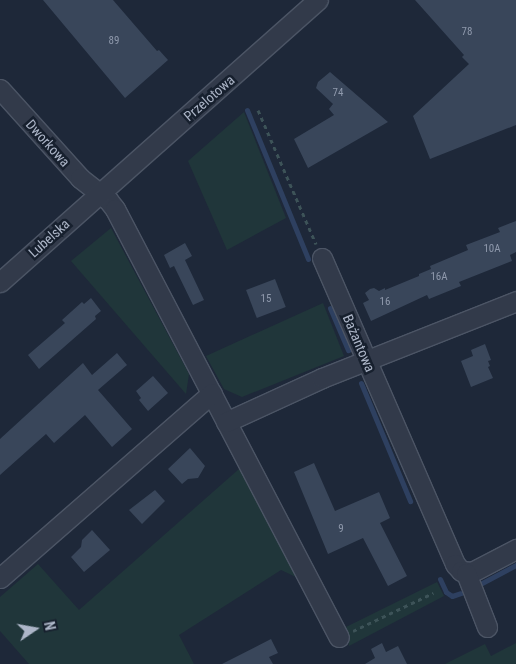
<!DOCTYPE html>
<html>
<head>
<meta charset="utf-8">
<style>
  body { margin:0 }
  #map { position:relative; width:516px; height:664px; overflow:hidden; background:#1e2839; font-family:"Roboto Condensed",sans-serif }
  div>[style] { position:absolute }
  .green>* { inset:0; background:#20363a }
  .stream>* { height:5px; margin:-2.5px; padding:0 2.5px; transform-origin:2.5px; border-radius:2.5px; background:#2e4060 }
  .building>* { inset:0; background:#39465a; transform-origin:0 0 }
  .path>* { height:3px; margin-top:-1.5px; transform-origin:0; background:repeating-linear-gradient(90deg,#3d5358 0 4px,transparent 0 8px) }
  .roads { filter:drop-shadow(1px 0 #4c5565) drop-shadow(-1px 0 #4c5565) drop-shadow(0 1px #4c5565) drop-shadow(0 -1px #4c5565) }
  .minor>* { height:19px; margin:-9.5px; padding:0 9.5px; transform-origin:9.5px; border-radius:9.5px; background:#323a4a }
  span { translate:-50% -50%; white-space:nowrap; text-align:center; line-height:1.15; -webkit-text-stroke:5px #17202e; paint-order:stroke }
  .number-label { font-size:11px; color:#8f99ac }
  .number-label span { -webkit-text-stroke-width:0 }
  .street-label { font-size:14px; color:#acb5c7 }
  .north { position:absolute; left:10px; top:604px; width:50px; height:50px; -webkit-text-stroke:4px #17202e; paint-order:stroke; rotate:78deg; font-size:14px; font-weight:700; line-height:20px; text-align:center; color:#acb5c7 }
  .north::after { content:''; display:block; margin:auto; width:18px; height:22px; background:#acb5c7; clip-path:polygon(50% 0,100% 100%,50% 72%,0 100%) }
</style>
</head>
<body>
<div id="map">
  <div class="green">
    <i style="clip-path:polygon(244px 112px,286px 218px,227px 250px,188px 161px)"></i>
    <i style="clip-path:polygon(111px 228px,189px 374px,186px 394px,71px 261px)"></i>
    <i style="clip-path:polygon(323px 303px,344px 356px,242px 397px,224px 389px,206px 356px)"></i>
    <i style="clip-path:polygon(239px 469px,298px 578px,281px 570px,179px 635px,194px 664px,29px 664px,0 631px,0 597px,38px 564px,79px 610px)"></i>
    <i style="clip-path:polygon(437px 582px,444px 596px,349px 646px,346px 627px)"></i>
    <i style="clip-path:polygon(516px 643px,516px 664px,445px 664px,485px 644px,491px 656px)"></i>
  </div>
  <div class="stream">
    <i style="left:247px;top:110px;width:161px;rotate:67.7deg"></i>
    <i style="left:330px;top:308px;width:46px;rotate:66.8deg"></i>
    <i style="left:361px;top:383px;width:128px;rotate:67.4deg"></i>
    <i style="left:440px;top:579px;width:14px;rotate:65deg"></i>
    <i style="left:446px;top:592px;width:7px;rotate:34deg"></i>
    <i style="left:452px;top:596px;width:9px;rotate:-18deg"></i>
    <i style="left:482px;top:583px;width:38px;rotate:-28deg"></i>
  </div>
  <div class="building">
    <i style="clip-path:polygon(43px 0,113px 0,157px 51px,159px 50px,168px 60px,125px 98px)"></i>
    <i style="clip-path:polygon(415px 0,516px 0,516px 125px,430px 159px,413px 116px,469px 64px,462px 57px,464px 55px)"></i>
    <i style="clip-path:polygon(330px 72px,388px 122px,308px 168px,294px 139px,334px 115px,329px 109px,333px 104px,316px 88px,318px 82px)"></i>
    <i style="clip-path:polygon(516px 221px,516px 252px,510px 255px,512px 261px,459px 282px,461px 286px,429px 299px,427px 295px,371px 321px,363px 303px,369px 300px,365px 293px,370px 289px,374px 288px,379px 291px,385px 288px,385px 290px,419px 276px,419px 274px,431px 269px,430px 266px,468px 250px,466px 245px,500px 232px,498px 228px)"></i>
    <i style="clip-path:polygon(185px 243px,192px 256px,185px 260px,204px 300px,193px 305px,174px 266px,170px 268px,164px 255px)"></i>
    <i style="left:275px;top:279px;width:30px;height:31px;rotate:69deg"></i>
    <i style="clip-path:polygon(91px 298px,101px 311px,95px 316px,96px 319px,39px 369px,28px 355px,65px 323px,62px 320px,82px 302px,84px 304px)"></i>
    <i style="clip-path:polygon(485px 344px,491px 360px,488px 361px,490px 366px,488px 367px,493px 378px,471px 387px,461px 361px,473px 356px,471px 350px)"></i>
    <i style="clip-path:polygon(117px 353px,127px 365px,98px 390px,132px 429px,112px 447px,85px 415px,54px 443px,46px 434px,0 475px,0 439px,83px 363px,92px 375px)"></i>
    <i style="clip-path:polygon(153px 376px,168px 393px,148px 411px,139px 400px,141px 398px,136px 391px)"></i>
    <i style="clip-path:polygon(190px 448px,205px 466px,198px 478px,188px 479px,182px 484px,168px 469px)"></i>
    <i style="clip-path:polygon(314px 463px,335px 511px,379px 492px,390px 518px,380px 523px,407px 576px,388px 586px,363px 538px,328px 554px,294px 472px)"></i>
    <i style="clip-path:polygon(155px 490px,165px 501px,142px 524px,129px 510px)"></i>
    <i style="clip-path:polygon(92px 530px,110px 550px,84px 572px,71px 557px,81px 547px,82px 540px)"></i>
    <i style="clip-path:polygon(271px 639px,278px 653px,269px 657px,273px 664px,222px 664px)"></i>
    <i style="clip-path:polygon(382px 643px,386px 652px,398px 646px,407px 664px,365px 664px,375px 658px,371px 649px)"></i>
  </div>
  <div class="path">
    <i style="left:258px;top:110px;width:146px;rotate:66.6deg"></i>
    <i style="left:353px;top:631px;width:89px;rotate:-25.4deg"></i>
  </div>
  <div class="roads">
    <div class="minor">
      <i style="left:0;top:89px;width:120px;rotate:48deg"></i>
      <i style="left:80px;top:178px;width:36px;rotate:38deg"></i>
      <i style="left:108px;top:200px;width:11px;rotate:52deg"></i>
      <i style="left:115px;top:209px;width:483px;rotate:62.4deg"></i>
      <i style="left:322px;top:258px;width:334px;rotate:66.5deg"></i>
      <i style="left:455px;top:564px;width:9px;rotate:49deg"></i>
      <i style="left:461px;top:571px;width:11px;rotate:5deg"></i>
      <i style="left:472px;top:572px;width:50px;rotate:-27.6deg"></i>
      <i style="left:0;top:282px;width:425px;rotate:-41.6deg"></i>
      <i style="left:226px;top:422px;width:106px;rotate:-24.6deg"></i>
      <i style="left:322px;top:378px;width:209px;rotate:-21.6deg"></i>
      <i style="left:466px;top:573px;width:58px;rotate:68.7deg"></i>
      <i style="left:0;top:578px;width:281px;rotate:-41.1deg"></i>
    </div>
  </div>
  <div class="number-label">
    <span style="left:467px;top:32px">78</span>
    <span style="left:114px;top:41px">89</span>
    <span style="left:338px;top:93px">74</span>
    <span style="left:492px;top:249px">10A</span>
    <span style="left:439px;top:277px">16A</span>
    <span style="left:266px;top:299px">15</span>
    <span style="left:385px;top:302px">16</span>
    <span style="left:341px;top:529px">9</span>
  </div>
  <div class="street-label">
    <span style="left:209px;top:98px;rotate:-41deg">Przelotowa</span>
    <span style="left:48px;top:143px;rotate:48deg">Dworkowa</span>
    <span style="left:49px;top:238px;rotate:-42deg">Lubelska</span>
    <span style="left:359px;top:343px;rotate:67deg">Bażantowa</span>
  </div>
  <div class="north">N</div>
</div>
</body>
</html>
